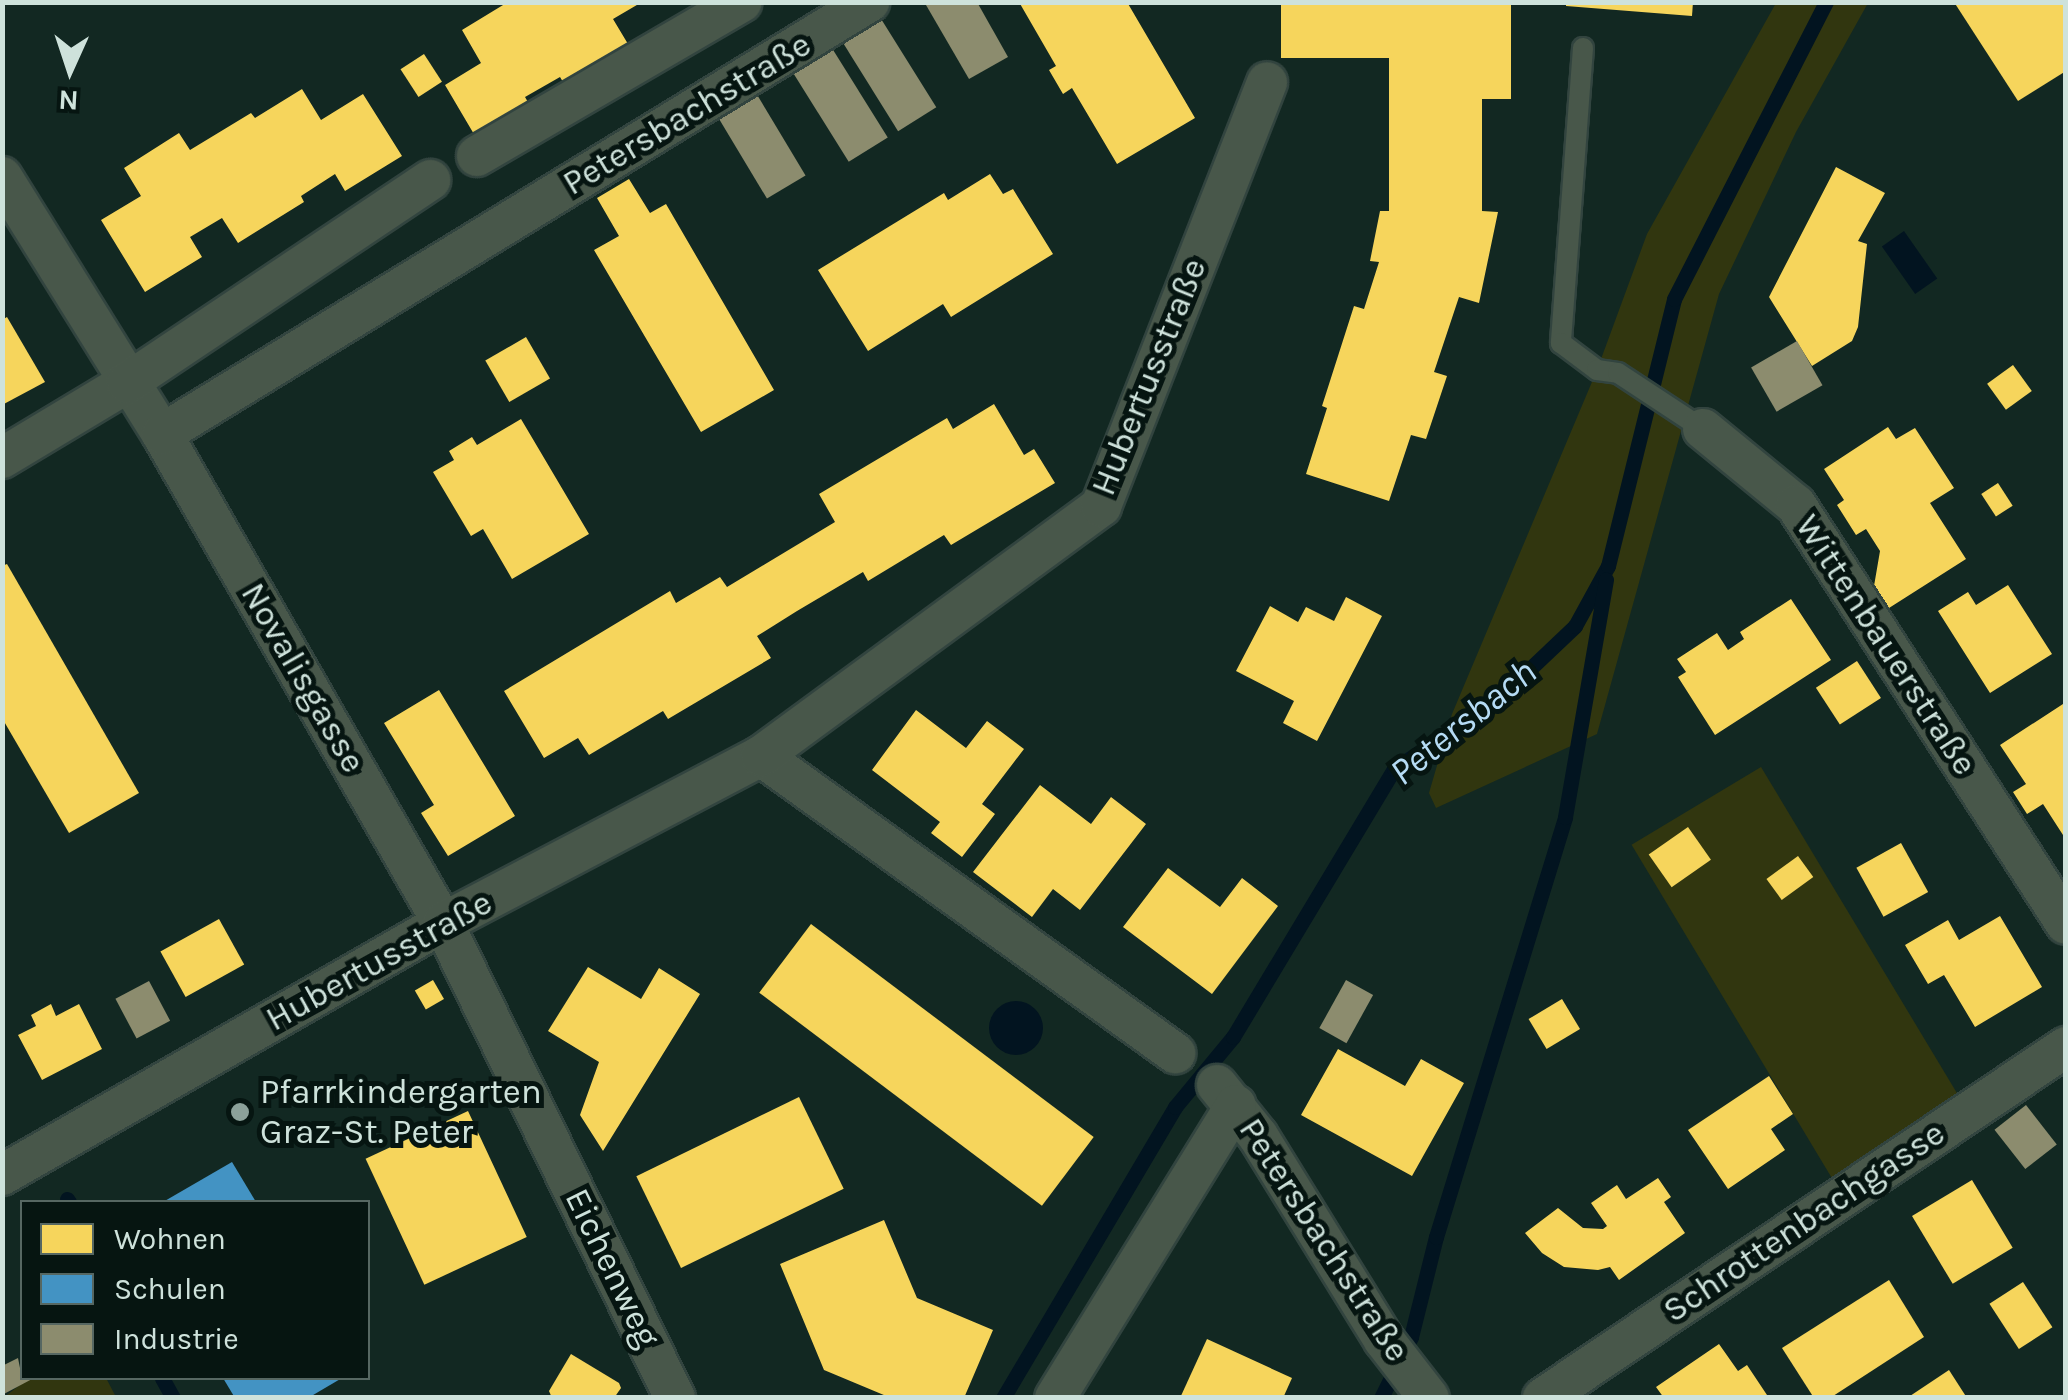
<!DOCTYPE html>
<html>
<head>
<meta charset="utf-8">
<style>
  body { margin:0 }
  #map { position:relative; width:2068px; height:1400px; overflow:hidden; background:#122822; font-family:Karla,sans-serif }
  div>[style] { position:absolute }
  .green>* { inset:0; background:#31360f; transform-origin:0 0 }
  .water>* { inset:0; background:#021420; transform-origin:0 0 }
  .round { border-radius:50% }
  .homes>* { inset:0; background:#f6d55c; transform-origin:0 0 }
  .schools>* { inset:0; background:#4393c3 }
  .industry>* { inset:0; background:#8c8c6e; transform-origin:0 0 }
  .stream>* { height:15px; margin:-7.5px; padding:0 7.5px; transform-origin:7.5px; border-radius:7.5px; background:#021420 }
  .roads { filter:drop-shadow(2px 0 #32443f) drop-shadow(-2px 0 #32443f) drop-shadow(0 2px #32443f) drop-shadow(0 -2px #32443f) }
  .service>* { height:20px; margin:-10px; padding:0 10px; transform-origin:10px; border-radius:10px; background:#48574a }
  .minor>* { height:40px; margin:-20px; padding:0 20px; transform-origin:20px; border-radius:20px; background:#48574a }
  .dots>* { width:28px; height:28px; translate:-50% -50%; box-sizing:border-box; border:5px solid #061511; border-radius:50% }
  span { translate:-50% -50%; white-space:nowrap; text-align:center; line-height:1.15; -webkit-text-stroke:10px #061511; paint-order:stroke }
  .street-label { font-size:35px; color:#cee2db }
  .poi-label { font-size:35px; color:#cee2db }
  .left { translate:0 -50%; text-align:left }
  .water-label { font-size:38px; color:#b5dbf4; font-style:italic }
  .frame { position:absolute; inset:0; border:5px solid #cee2db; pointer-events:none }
  .legend { position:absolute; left:20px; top:1200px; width:350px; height:180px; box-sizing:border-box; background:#061511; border:2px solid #566762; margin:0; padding:12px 18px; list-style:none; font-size:30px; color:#cee2db }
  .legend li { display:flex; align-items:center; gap:20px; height:50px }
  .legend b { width:50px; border:2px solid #566762 }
  .north { position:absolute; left:20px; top:20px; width:100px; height:100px; -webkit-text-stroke:8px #061511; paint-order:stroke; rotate:183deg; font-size:28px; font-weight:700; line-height:40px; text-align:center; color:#cee2db }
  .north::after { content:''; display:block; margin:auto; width:35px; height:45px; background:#cee2db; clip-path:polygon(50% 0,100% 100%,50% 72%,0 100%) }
</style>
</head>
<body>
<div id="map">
  <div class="green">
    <i style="clip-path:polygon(1776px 3px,1868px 3px,1796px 132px,1719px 294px,1597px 734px,1436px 808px,1429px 793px,1452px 714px,1597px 370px,1647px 234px)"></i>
    <i style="left:1761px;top:767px;width:390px;height:151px;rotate:59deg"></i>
    <i style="clip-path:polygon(29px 1378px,106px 1378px,116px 1397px,3px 1398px)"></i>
  </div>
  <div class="water">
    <i style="left:1904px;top:231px;width:58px;height:27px;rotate:55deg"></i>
    <i class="round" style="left:989px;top:1001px;width:54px;height:54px"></i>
  </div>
  <div class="homes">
    <i style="clip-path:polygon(508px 2px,642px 2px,613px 19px,628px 44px,563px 82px,560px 77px,525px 97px,532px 109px,478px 141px,445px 85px,481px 63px,462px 30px)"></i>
    <i style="clip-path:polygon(1019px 2px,1127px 2px,1195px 118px,1117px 164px,1072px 88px,1063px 94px,1049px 70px,1056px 66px)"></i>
    <i style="clip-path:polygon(1281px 2px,1511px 2px,1511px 99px,1482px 99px,1482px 211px,1498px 212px,1479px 303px,1459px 297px,1434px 372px,1447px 376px,1426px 439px,1411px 435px,1389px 501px,1306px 474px,1327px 408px,1322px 406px,1354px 306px,1364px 309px,1379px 262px,1370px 261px,1380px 211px,1389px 211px,1389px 58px,1281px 58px)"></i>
    <i style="clip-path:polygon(1566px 2px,1693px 2px,1692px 16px,1566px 6px)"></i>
    <i style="clip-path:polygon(1954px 2px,2066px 2px,2066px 71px,2018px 101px)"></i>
    <i style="left:424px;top:54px;width:33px;height:28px;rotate:57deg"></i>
    <i style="clip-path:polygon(302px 89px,321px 120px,363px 94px,402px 156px,345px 191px,335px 174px,301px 196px,304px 202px,238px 243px,222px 218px,190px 237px,202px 257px,145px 292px,101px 220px,141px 196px,124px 168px,179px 133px,190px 150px,251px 113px,255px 118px)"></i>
    <i style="clip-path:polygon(1836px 167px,1885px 193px,1858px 241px,1867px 244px,1858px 327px,1852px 341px,1812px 366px,1769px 297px)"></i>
    <i style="clip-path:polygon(990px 174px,1003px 194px,1013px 189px,1053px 254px,951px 317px,943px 304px,868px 351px,818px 270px,944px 193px,948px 200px)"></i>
    <i style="clip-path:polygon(629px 179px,650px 213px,666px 204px,774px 390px,701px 432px,594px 250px,619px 236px,597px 198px)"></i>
    <i style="clip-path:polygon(7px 317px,45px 382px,2px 405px,2px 320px)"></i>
    <i style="left:526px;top:337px;width:48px;height:47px;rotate:60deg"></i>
    <i style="left:2013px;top:365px;width:32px;height:32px;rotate:54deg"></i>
    <i style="clip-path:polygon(994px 404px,1024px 455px,1034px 449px,1055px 483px,951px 545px,944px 535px,868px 581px,863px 572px,797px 611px,757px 636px,771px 658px,668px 719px,663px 711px,589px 755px,578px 738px,544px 758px,504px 691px,670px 591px,676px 603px,720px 577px,727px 587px,835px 522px,819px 494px,947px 418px,953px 429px)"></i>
    <i style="clip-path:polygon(521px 419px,589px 534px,512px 579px,483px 529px,471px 536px,433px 472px,454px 460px,449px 451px,472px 437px,477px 445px)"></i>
    <i style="clip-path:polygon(1888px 427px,1896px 439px,1915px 428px,1954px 488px,1930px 503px,1966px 559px,1889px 608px,1874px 586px,1880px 551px,1866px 529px,1856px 535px,1837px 505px,1844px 500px,1824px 469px)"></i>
    <i style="left:1998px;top:483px;width:27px;height:20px;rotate:57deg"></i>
    <i style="clip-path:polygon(7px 564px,139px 793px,69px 833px,2px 718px,2px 566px)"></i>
    <i style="clip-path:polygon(2008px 585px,2052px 654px,1990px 693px,1938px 611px,1968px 592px,1976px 605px)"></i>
    <i style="clip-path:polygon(1346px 597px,1382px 616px,1317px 741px,1283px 723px,1294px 701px,1236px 671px,1270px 606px,1298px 622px,1306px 607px,1334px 621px)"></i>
    <i style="clip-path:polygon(1791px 599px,1831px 660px,1715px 735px,1678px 677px,1686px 672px,1677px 659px,1717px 633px,1728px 650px,1744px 639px,1740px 632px)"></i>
    <i style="left:1857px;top:661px;width:44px;height:49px;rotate:57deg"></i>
    <i style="clip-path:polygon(439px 690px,515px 816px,448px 856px,421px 813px,434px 805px,384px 723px)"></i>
    <i style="clip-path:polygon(2063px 704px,2066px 834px,2063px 835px,2043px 804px,2027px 814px,2013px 792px,2026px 784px,2000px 745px)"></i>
    <i style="clip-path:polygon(916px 710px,966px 748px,987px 721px,1024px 749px,982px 804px,995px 814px,962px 857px,931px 833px,940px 822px,872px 770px)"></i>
    <i style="clip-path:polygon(1040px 785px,1091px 824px,1111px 797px,1146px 824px,1080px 910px,1053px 889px,1032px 917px,973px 872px)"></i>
    <i style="left:1688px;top:827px;width:40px;height:48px;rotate:55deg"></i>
    <i style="left:1901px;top:843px;width:56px;height:51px;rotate:61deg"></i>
    <i style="left:1798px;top:856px;width:26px;height:39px;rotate:54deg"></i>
    <i style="clip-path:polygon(1168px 868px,1220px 907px,1242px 878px,1278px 906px,1212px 994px,1123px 927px)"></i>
    <i style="clip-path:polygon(2000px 916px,2042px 987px,1975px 1027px,1944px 975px,1928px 984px,1905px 945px,1948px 920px,1959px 940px)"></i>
    <i style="left:219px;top:919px;width:52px;height:67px;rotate:61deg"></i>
    <i style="left:811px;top:924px;width:354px;height:86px;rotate:37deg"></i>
    <i style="clip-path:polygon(588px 967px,641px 999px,659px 968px,700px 994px,603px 1151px,580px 1115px,599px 1062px,548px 1031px)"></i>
    <i style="left:433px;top:980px;width:22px;height:21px;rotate:60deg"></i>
    <i style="left:1562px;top:999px;width:35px;height:39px;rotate:59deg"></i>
    <i style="clip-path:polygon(51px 1004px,56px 1016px,79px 1004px,102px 1049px,42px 1080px,18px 1035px,36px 1026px,31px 1015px)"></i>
    <i style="clip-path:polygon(1338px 1049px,1405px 1086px,1421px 1059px,1464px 1083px,1412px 1176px,1301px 1115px)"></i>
    <i style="clip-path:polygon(1769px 1076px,1793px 1114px,1771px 1129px,1785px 1150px,1728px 1189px,1688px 1130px)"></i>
    <i style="left:799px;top:1097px;width:102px;height:181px;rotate:64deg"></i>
    <i style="left:468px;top:1111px;width:139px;height:113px;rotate:65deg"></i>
    <i style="clip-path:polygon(1658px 1178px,1671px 1197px,1664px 1202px,1685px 1233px,1619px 1280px,1610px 1267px,1598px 1270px,1564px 1267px,1542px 1253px,1525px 1233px,1558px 1208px,1583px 1228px,1603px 1229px,1607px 1226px,1591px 1203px,1617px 1185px,1626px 1199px)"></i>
    <i style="left:1972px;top:1180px;width:79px;height:70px;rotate:59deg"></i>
    <i style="clip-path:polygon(884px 1220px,917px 1298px,993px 1330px,964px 1398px,891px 1398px,824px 1370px,780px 1264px)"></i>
    <i style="clip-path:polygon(1889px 1280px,1924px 1337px,1830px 1398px,1814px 1398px,1782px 1348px)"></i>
    <i style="left:2023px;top:1282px;width:54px;height:40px;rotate:57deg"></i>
    <i style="clip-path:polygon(1207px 1339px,1292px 1378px,1283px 1398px,1180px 1398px)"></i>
    <i style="clip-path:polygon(1719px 1344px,1738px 1371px,1747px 1365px,1769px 1398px,1664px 1398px,1656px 1387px)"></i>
    <i style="clip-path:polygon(571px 1354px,619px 1383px,621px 1388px,614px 1398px,552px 1398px,549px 1391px)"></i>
    <i style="clip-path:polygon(1949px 1370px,1967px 1398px,1907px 1398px)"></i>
  </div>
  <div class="schools">
    <i style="clip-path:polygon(232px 1162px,256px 1202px,163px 1202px)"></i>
    <i style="clip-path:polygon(223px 1378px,342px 1378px,308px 1398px,235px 1398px)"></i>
  </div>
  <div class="industry">
    <i style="clip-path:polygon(930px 2px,977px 2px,1008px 57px,969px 79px,926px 5px)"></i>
    <i style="left:878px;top:14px;width:110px;height:45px;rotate:58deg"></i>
    <i style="left:830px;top:45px;width:109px;height:46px;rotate:58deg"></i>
    <i style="left:753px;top:88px;width:102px;height:45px;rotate:59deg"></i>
    <i style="left:1797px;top:341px;width:51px;height:53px;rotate:60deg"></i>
    <i style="left:1346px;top:980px;width:31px;height:55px;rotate:29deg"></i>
    <i style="left:149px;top:981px;width:45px;height:38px;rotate:62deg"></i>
    <i style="left:2026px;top:1105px;width:50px;height:40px;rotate:52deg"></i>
    <i style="clip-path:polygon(18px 1358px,22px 1378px,34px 1378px,2px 1395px,2px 1366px)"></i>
  </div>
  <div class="stream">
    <i style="left:67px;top:1199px;width:4px;rotate:56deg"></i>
    <i style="left:162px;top:1378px;width:23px;rotate:61deg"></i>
    <i style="left:1003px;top:1398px;width:338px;rotate:-59.4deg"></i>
    <i style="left:1175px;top:1107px;width:91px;rotate:-50.4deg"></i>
    <i style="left:1233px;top:1037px;width:313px;rotate:-59deg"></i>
    <i style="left:1394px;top:769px;width:121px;rotate:-33.6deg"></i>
    <i style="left:1495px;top:702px;width:110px;rotate:-43.5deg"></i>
    <i style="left:1575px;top:626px;width:68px;rotate:-61.2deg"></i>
    <i style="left:1608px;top:566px;width:275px;rotate:-76.1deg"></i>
    <i style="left:1674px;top:299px;width:334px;rotate:-62.9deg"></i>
    <i style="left:1381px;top:1398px;width:68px;rotate:-63.8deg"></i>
    <i style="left:1411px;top:1337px;width:103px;rotate:-76deg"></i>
    <i style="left:1436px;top:1237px;width:439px;rotate:-72.9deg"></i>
    <i style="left:1565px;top:817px;width:241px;rotate:-80.2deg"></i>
  </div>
  <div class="roads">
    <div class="service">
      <i style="left:1583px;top:48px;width:296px;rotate:94.3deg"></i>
      <i style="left:1561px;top:343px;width:45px;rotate:36.9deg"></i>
      <i style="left:1597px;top:370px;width:21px;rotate:8deg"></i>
      <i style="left:1618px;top:373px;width:102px;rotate:33.4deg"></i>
    </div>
    <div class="minor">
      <i style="left:477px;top:156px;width:306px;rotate:-30.2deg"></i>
      <i style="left:2px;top:177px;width:303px;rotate:58.1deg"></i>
      <i style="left:162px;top:434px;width:564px;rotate:60.12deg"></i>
      <i style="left:443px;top:923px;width:529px;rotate:63.97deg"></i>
      <i style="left:1703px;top:429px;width:120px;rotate:39.3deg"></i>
      <i style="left:1796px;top:505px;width:498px;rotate:57.2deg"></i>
      <i style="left:162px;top:434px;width:829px;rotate:-31.43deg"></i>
      <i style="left:2px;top:458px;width:146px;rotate:-31deg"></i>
      <i style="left:127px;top:383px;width:365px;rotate:-33.8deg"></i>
      <i style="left:761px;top:756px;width:510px;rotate:35.66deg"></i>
      <i style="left:1217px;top:1085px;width:65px;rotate:51.2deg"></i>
      <i style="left:1258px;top:1136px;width:240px;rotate:58.3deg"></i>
      <i style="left:1384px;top:1340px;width:73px;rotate:52.2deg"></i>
      <i style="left:2px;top:1175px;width:508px;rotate:-29.74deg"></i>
      <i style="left:443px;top:923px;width:359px;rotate:-27.7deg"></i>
      <i style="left:761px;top:756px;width:422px;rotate:-36.3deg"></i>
      <i style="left:1101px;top:506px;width:455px;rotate:-68.6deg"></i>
      <i style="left:1055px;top:1398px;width:344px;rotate:-58.3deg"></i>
      <i style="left:1543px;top:1398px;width:630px;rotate:-33.87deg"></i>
    </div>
  </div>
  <div class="dots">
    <i style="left:240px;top:1112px;background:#8ca19a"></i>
  </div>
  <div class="street-label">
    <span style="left:687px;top:114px;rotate:-31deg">Petersbachstraße</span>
    <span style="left:1149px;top:377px;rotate:-68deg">Hubertusstraße</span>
    <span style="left:1886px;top:645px;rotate:57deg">Wittenbauerstraße</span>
    <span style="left:303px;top:678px;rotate:60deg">Novalisgasse</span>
    <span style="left:379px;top:961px;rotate:-29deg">Hubertusstraße</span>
    <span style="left:1804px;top:1222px;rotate:-34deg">Schrottenbachgasse</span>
    <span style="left:1324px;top:1240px;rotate:57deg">Petersbachstraße</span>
    <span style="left:612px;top:1268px;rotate:64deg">Eichenweg</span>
  </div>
  <div class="poi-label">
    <span class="left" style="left:260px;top:1112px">Pfarrkindergarten<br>Graz-St. Peter</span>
  </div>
  <div class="water-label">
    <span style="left:1463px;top:722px;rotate:-39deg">Petersbach</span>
  </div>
  <div class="frame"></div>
  <ul class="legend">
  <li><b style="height:28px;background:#f6d55c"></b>Wohnen</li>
  <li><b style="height:28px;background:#4393c3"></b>Schulen</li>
  <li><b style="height:28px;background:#8c8c6e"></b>Industrie</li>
  </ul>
  <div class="north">N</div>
</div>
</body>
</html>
